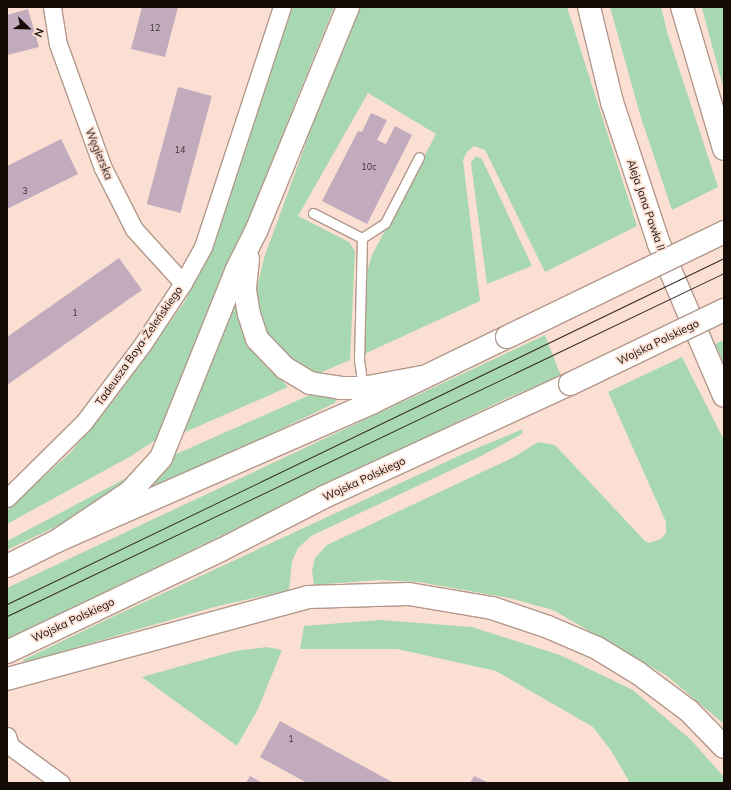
<!DOCTYPE html>
<html>
<head>
<meta charset="utf-8">
<style>
  body { margin:0 }
  #map { position:relative; width:731px; height:790px; overflow:hidden; background:#fbdfd2; font-family:Mulish,sans-serif }
  div>[style] { position:absolute }
  .green>* { inset:0; background:#a8d8b2 }
  .building>* { inset:0; background:#c2abbd; transform-origin:0 0 }
  .roads { filter:drop-shadow(1px 0 #b2988b) drop-shadow(-1px 0 #b2988b) drop-shadow(0 1px #b2988b) drop-shadow(0 -1px #b2988b) }
  .lane>* { height:9px; margin:-4.5px; padding:0 4.5px; transform-origin:4.5px; border-radius:4.5px; background:#fff }
  .street>* { height:17px; margin:-8.5px; padding:0 8.5px; transform-origin:8.5px; border-radius:8.5px; background:#fff }
  .secondary>* { height:22px; margin:-11px; padding:0 11px; transform-origin:11px; border-radius:11px; background:#fff }
  .primary>* { height:22px; margin:-11px; padding:0 11px; transform-origin:11px; border-radius:11px; background:#fff }
  .tram>* { height:1px; margin:-0.5px; padding:0 0.5px; transform-origin:0.5px; border-radius:0.5px; background:#352924 }
  .bridges { filter:drop-shadow(1px 0 #b2988b) drop-shadow(-1px 0 #b2988b) drop-shadow(0 1px #b2988b) drop-shadow(0 -1px #b2988b) }
  .secondary-bridge>* { height:22px; margin:-11px; padding:0 11px; transform-origin:11px; border-radius:11px; background:#fff }
  span { translate:-50% -50%; white-space:nowrap; text-align:center; line-height:1.15; -webkit-text-stroke:3.5px #fbdfd2; paint-order:stroke }
  .number-label { font-size:9px; color:#403435 }
  .number-label span { -webkit-text-stroke-width:0 }
  .street-label { font-size:11px; color:#150c08 }
  .frame { position:absolute; inset:0; border:8px solid #150c08; pointer-events:none }
  .north { position:absolute; left:8px; top:8px; width:40px; height:40px; -webkit-text-stroke:3px #fbdfd2; paint-order:stroke; rotate:113deg; font-size:11px; font-weight:700; line-height:16px; text-align:center; color:#150c08 }
  .north::after { content:''; display:block; margin:auto; width:14px; height:18px; background:#150c08; clip-path:polygon(50% 0,100% 100%,50% 72%,0 100%) }
</style>
</head>
<body>
<div id="map">
  <div class="green">
    <i style="clip-path:polygon(293px 7px,334px 7px,160px 437px,131px 456px,7px 524px,7px 510px,70px 453px,115px 399px,185px 301px,205px 261px)"></i>
    <i style="clip-path:polygon(361px 7px,567px 7px,637px 226px,545px 272px,485px 150px,474px 146px,467px 152px,463px 160px,480px 301px,362px 355px,363px 285px,372px 255px,436px 134px,368px 93px,298px 216px,349px 242px,355px 251px,350px 360px,315px 375px,290px 362px,265px 331px,257px 307px,257px 288px,264px 258px,313px 124px)"></i>
    <i style="clip-path:polygon(610px 7px,661px 7px,668px 35px,718px 187px,672px 210px,641px 118px)"></i>
    <i style="clip-path:polygon(702px 7px,724px 7px,724px 90px,703px 12px)"></i>
    <i style="clip-path:polygon(476px 156px,482px 159px,532px 266px,487px 284px,471px 163px)"></i>
    <i style="clip-path:polygon(238px 296px,256px 352px,288px 387px,183px 433px)"></i>
    <i style="clip-path:polygon(545px 335px,561px 376px,505px 399px,7px 639px,7px 588px)"></i>
    <i style="clip-path:polygon(724px 340px,724px 363px,715px 344px)"></i>
    <i style="clip-path:polygon(682px 357px,724px 440px,724px 724px,667px 676px,553px 610px,509px 598px,419px 582px,378px 580px,314px 585px,312px 570px,315px 558px,327px 545px,514px 457px,538px 442px,555px 445px,645px 541px,649px 543px,661px 539px,666px 533px,666px 522px,608px 392px)"></i>
    <i style="clip-path:polygon(312px 394px,337px 399px,335px 403px,156px 489px,151px 488px,174px 455px)"></i>
    <i style="clip-path:polygon(523px 429px,522px 434px,477px 458px,311px 536px,298px 548px,292px 561px,289px 590px,218px 606px,23px 663px,23px 660px,108px 619px,465px 453px)"></i>
    <i style="clip-path:polygon(132px 475px,120px 489px,95px 508px,7px 550px,7px 541px)"></i>
    <i style="clip-path:polygon(380px 620px,472px 627px,560px 655px,633px 690px,690px 739px,724px 777px,724px 783px,630px 783px,612px 752px,593px 727px,496px 671px,397px 649px,300px 649px,304px 626px)"></i>
    <i style="clip-path:polygon(267px 647px,282px 650px,258px 709px,237px 746px,142px 677px,235px 651px)"></i>
  </div>
  <div class="building">
    <i style="clip-path:polygon(142px 7px,178px 7px,165px 57px,131px 49px)"></i>
    <i style="clip-path:polygon(28px 9px,39px 47px,7px 55px,7px 15px)"></i>
    <i style="left:178px;top:87px;width:35px;height:121px;rotate:15deg"></i>
    <i style="clip-path:polygon(371px 113px,387px 120px,377px 140px,386px 144px,395px 126px,412px 135px,367px 224px,322px 201px,358px 131px,362px 132px)"></i>
    <i style="clip-path:polygon(61px 139px,78px 174px,7px 209px,7px 166px)"></i>
    <i style="clip-path:polygon(119px 258px,142px 290px,7px 385px,7px 337px)"></i>
    <i style="clip-path:polygon(280px 721px,394px 783px,307px 783px,260px 757px)"></i>
    <i style="clip-path:polygon(250px 776px,262px 783px,246px 783px)"></i>
    <i style="clip-path:polygon(474px 776px,489px 783px,470px 783px)"></i>
  </div>
  <div class="roads">
    <div class="lane">
      <i style="left:313px;top:213px;width:55px;rotate:27deg"></i>
      <i style="left:363px;top:388px;width:28px;rotate:-98deg"></i>
      <i style="left:359px;top:360px;width:122px;rotate:-88.6deg"></i>
      <i style="left:362px;top:238px;width:27px;rotate:-33deg"></i>
      <i style="left:385px;top:223px;width:74px;rotate:-62.7deg"></i>
    </div>
    <div class="street">
      <i style="left:52px;top:7px;width:37px;rotate:81deg"></i>
      <i style="left:58px;top:44px;width:132px;rotate:70.1deg"></i>
      <i style="left:103px;top:168px;width:68px;rotate:63.1deg"></i>
      <i style="left:134px;top:229px;width:73px;rotate:47.8deg"></i>
      <i style="left:7px;top:498px;width:108px;rotate:-44.6deg"></i>
      <i style="left:84px;top:422px;width:96px;rotate:-53deg"></i>
      <i style="left:142px;top:345px;width:74px;rotate:-56.5deg"></i>
      <i style="left:183px;top:283px;width:41px;rotate:-60.9deg"></i>
      <i style="left:203px;top:247px;width:253px;rotate:-71.8deg"></i>
      <i style="left:7px;top:736px;width:10px;rotate:73deg"></i>
      <i style="left:10px;top:746px;width:63px;rotate:36deg"></i>
    </div>
    <div class="secondary">
      <i style="left:7px;top:566px;width:56px;rotate:-26.6deg"></i>
      <i style="left:57px;top:541px;width:345px;rotate:-23.7deg"></i>
      <i style="left:373px;top:402px;width:149px;rotate:-25.9deg"></i>
      <i style="left:7px;top:652px;width:237px;rotate:-25.5deg"></i>
      <i style="left:221px;top:550px;width:116px;rotate:-27.2deg"></i>
      <i style="left:324px;top:497px;width:271px;rotate:-24.7deg"></i>
    </div>
    <div class="primary">
      <i style="left:589px;top:7px;width:98px;rotate:76.4deg"></i>
      <i style="left:612px;top:102px;width:150px;rotate:71.7deg"></i>
      <i style="left:659px;top:244px;width:165px;rotate:66.8deg"></i>
      <i style="left:682px;top:7px;width:148px;rotate:73.5deg"></i>
      <i style="left:248px;top:259px;width:31px;rotate:96deg"></i>
      <i style="left:245px;top:290px;width:24px;rotate:81deg"></i>
      <i style="left:249px;top:314px;width:26px;rotate:72deg"></i>
      <i style="left:257px;top:339px;width:40px;rotate:46deg"></i>
      <i style="left:285px;top:368px;width:29px;rotate:31deg"></i>
      <i style="left:310px;top:383px;width:30px;rotate:9deg"></i>
      <i style="left:340px;top:388px;width:23px"></i>
      <i style="left:363px;top:388px;width:60px;rotate:-10.6deg"></i>
      <i style="left:57px;top:541px;width:88px;rotate:-33.9deg"></i>
      <i style="left:130px;top:492px;width:46px;rotate:-47.6deg"></i>
      <i style="left:161px;top:458px;width:201px;rotate:-68.1deg"></i>
      <i style="left:236px;top:271px;width:47px;rotate:-63.4deg"></i>
      <i style="left:257px;top:229px;width:240px;rotate:-67.7deg"></i>
      <i style="left:7px;top:679px;width:312px;rotate:-15.2deg"></i>
      <i style="left:308px;top:597px;width:101px;rotate:-1.7deg"></i>
      <i style="left:409px;top:594px;width:84px;rotate:9.6deg"></i>
      <i style="left:492px;top:608px;width:59px;rotate:18.7deg"></i>
      <i style="left:548px;top:627px;width:53px;rotate:23.2deg"></i>
      <i style="left:597px;top:648px;width:48px;rotate:31.4deg"></i>
      <i style="left:638px;top:673px;width:64px;rotate:36.7deg"></i>
      <i style="left:689px;top:711px;width:50px;rotate:45.8deg"></i>
    </div>
  </div>
  <div class="tram">
    <i style="left:7px;top:604px;width:796px;rotate:-25.76deg"></i>
    <i style="left:7px;top:616px;width:795px;rotate:-25.57deg"></i>
  </div>
  <div class="bridges">
    <div class="secondary-bridge">
      <i style="left:507px;top:337px;width:241px;rotate:-25.8deg"></i>
      <i style="left:570px;top:384px;width:171px;rotate:-25.7deg"></i>
    </div>
  </div>
  <div class="number-label">
    <span style="left:155px;top:28px">12</span>
    <span style="left:180px;top:150px">14</span>
    <span style="left:369px;top:167px">10c</span>
    <span style="left:25px;top:191px">3</span>
    <span style="left:75px;top:313px">1</span>
    <span style="left:291px;top:739px">1</span>
  </div>
  <div class="street-label">
    <span style="left:99px;top:154px;rotate:68deg">Węgierska</span>
    <span style="left:646px;top:205px;rotate:71deg">Aleja Jana Pawła II</span>
    <span style="left:658px;top:342px;rotate:-26deg">Wojska Polskiego</span>
    <span style="left:139px;top:346px;rotate:-55deg">Tadeusza Boya-Żeleńskiego</span>
    <span style="left:364px;top:479px;rotate:-25deg">Wojska Polskiego</span>
    <span style="left:73px;top:620px;rotate:-25deg">Wojska Polskiego</span>
  </div>
  <div class="frame"></div>
  <div class="north">N</div>
</div>
</body>
</html>
